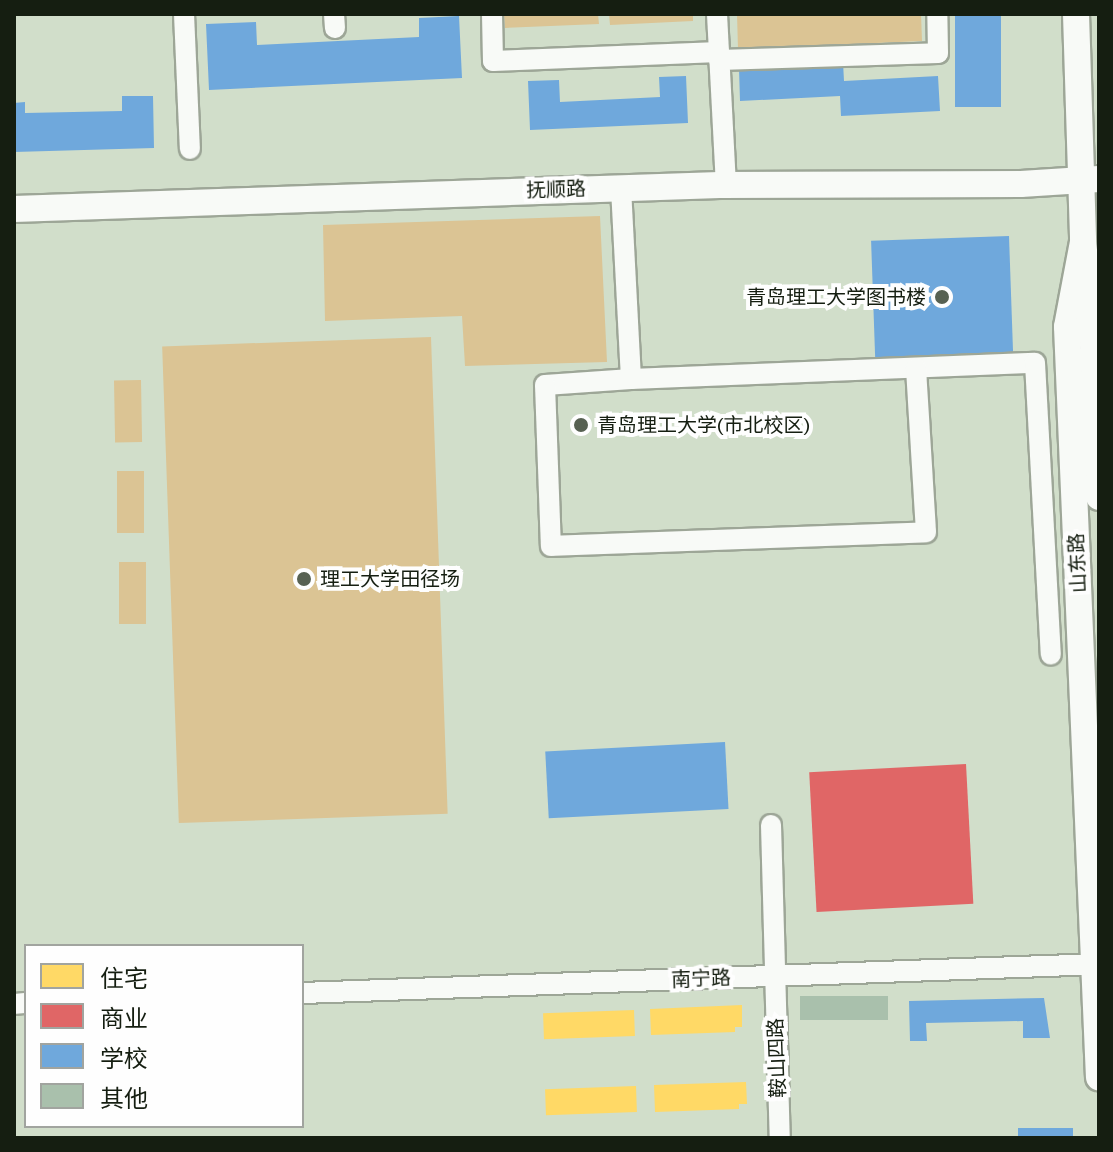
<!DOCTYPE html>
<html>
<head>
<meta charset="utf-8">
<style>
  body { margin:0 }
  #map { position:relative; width:1113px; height:1152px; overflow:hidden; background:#d1deca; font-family:"Roboto Serif","Noto Sans SC",serif }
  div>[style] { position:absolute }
  .green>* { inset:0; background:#dbc494; transform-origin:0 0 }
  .homes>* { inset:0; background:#ffd966; transform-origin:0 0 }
  .shops>* { inset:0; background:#e06666; transform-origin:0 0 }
  .schools>* { inset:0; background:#6fa8dc; transform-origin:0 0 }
  .building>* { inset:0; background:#a9c0ac; transform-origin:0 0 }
  .roads { filter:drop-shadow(2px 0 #9da697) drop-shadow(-2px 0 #9da697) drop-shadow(0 2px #9da697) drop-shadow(0 -2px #9da697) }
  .minor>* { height:20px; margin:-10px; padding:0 10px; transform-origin:10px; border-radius:10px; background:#f8faf7 }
  .major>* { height:26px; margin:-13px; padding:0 13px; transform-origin:13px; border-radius:13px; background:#f8faf7 }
  .dots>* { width:22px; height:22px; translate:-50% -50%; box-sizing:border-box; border:4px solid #fefefe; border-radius:50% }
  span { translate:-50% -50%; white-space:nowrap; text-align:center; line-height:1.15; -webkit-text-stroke:8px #fefefe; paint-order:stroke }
  .street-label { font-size:20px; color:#151e11 }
  .poi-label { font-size:20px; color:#151e11 }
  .right { translate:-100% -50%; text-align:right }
  .left { translate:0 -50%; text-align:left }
  .frame { position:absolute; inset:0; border:16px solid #151e11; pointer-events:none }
  .legend { position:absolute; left:24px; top:944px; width:280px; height:184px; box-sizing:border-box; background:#fefefe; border:2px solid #a1a49f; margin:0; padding:10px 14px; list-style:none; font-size:24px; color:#151e11 }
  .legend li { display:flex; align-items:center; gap:16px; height:40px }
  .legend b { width:40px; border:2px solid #a1a49f }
</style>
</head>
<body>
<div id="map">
  <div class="green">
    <i style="clip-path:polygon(504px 14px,598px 14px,599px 24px,505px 28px)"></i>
    <i style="clip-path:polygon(609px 14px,693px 14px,693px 21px,610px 25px)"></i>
    <i style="clip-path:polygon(737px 14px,921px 14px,922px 41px,738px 49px)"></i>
    <i style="clip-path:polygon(600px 216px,607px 362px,465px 366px,462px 316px,325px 321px,323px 225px)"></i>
    <i style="left:431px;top:337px;width:477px;height:269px;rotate:88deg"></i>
    <i style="left:141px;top:380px;width:62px;height:27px;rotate:89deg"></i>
    <i style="left:117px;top:471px;width:27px;height:62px"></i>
    <i style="left:119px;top:562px;width:27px;height:62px"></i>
  </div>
  <div class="homes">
    <i style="clip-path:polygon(742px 1005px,742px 1027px,735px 1027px,735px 1032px,651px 1035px,650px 1009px)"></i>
    <i style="left:634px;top:1010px;width:26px;height:91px;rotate:88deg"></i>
    <i style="clip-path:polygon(746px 1082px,747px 1104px,739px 1104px,739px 1109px,655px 1112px,654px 1085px)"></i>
    <i style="left:636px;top:1086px;width:26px;height:91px;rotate:88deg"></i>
  </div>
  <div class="shops">
    <i style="left:966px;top:764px;width:140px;height:157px;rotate:87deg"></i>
  </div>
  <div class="schools">
    <i style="left:955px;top:14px;width:46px;height:93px"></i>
    <i style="clip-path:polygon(459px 16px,462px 78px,209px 90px,206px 24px,256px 22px,257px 45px,419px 37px,419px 18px)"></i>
    <i style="clip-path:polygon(843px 62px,844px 81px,938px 76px,940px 111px,841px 116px,840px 96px,740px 101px,739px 68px)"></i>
    <i style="clip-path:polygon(686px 76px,688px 123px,530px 130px,528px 81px,559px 80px,560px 102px,660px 97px,659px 77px)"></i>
    <i style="clip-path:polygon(122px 96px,153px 96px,154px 148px,14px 152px,14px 103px,25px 102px,25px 113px,122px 111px)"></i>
    <i style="left:1009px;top:236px;width:118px;height:138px;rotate:88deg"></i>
    <i style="left:725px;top:742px;width:67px;height:180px;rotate:87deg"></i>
    <i style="clip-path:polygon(1044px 998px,1050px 1038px,1023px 1038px,1023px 1021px,926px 1023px,927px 1041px,910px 1041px,909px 1001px)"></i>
    <i style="left:1073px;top:1128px;width:10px;height:55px;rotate:90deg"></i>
  </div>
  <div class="building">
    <i style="left:888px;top:996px;width:24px;height:88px;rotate:90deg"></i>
  </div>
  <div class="roads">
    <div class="minor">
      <i style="left:184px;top:14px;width:135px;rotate:87.5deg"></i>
      <i style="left:334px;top:14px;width:14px;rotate:86deg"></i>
      <i style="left:492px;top:14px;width:47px;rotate:88.8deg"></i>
      <i style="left:493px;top:61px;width:226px;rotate:-2.3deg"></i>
      <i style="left:717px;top:14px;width:171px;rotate:87deg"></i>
      <i style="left:719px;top:60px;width:219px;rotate:-1.8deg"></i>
      <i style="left:938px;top:53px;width:39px;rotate:-91deg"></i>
      <i style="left:621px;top:188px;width:191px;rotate:87deg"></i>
      <i style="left:631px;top:379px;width:404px;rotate:-2.3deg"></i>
      <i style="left:1035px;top:363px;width:292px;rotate:86.9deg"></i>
      <i style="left:631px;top:379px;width:86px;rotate:176deg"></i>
      <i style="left:545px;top:385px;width:161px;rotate:87.9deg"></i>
      <i style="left:551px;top:546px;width:375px;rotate:-2.1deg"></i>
      <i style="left:926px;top:532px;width:164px;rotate:-93.5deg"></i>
      <i style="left:771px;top:825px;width:313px;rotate:88.4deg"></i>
      <i style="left:302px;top:993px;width:798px;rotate:-2.08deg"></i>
      <i style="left:14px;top:1004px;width:12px;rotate:-5deg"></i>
    </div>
    <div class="major">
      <i style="left:1076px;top:14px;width:228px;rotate:88.2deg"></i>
      <i style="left:1083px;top:242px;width:79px;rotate:83.4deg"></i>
      <i style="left:1092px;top:320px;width:177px;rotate:87.7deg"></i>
      <i style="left:14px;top:209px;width:706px;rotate:-1.95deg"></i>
      <i style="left:720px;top:185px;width:301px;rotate:-0.2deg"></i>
      <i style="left:1021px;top:184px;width:78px;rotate:-3.7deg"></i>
      <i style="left:1083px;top:242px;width:86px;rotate:100.7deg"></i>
      <i style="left:1067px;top:327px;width:751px;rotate:87.56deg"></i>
    </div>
  </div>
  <div class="dots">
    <i style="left:942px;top:297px;background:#576152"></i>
    <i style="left:581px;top:425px;background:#576152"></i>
    <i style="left:304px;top:579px;background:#576152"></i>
  </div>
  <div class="street-label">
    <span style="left:556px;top:190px;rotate:-2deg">抚顺路</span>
    <span style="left:1078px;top:563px;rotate:-93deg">山东路</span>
    <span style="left:701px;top:979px;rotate:-2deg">南宁路</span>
    <span style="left:777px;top:1058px;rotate:-92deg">鞍山四路</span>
  </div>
  <div class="poi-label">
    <span class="right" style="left:926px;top:297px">青岛理工大学图书楼</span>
    <span class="left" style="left:597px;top:425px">青岛理工大学(市北校区)</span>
    <span class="left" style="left:320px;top:579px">理工大学田径场</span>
  </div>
  <div class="frame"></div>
  <ul class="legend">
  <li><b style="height:22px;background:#ffd966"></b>住宅</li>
  <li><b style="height:22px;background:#e06666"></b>商业</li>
  <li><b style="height:22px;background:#6fa8dc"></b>学校</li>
  <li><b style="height:22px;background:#a9c0ac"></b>其他</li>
  </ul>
</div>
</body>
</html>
